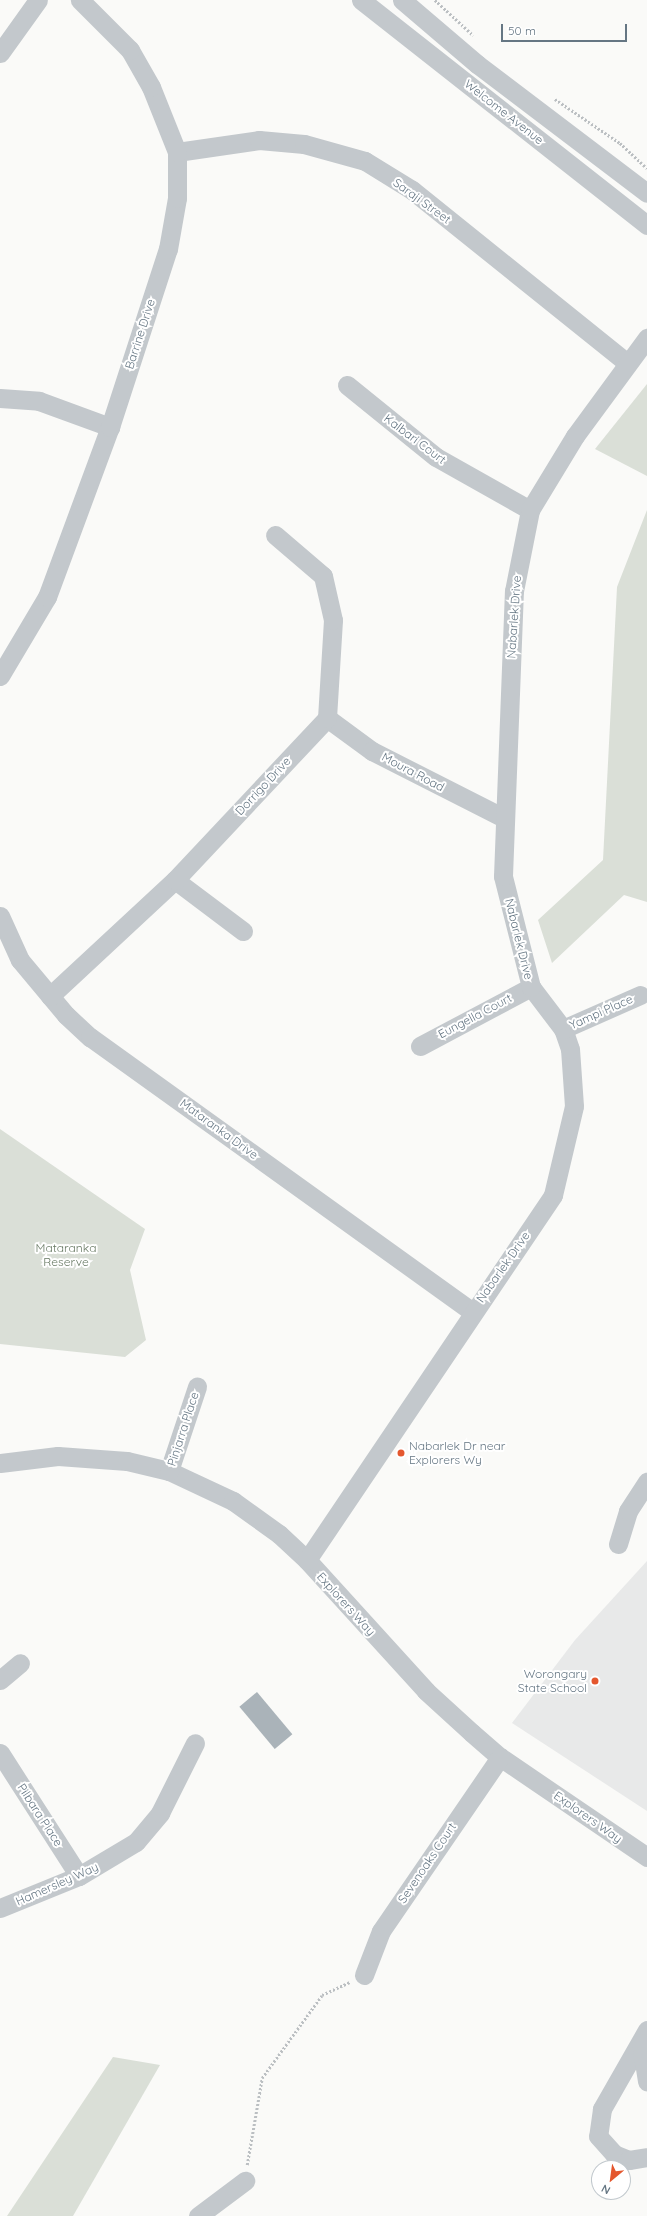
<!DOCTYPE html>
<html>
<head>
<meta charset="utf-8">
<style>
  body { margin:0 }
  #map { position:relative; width:647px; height:2216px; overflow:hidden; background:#fafaf8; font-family:Quicksand,sans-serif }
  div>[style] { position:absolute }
  .built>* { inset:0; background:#e8e9e9 }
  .green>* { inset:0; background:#dadfd7 }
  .building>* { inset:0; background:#aab3b9; transform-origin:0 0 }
  .path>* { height:2.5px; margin-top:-1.25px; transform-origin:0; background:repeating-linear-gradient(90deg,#bbbfc2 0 2px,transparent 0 4px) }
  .minor>* { height:19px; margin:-9.5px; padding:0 9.5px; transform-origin:9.5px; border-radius:9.5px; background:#c3c8cc }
  .dots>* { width:11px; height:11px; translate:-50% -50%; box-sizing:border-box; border:2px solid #fff; border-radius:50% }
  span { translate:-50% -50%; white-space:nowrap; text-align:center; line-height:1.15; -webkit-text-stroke:4px #fff; paint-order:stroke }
  .street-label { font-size:12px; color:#657683 }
  .park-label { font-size:12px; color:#687a64 }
  .poi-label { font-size:12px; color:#657683 }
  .left { translate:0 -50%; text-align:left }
  .right { translate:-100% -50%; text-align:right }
  .north { position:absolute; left:591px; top:2160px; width:40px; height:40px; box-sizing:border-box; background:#fff; border:1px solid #c1c8cd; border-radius:50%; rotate:209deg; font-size:11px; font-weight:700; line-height:16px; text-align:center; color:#657683 }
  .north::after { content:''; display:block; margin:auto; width:14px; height:18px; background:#e4572e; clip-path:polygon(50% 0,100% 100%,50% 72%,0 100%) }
  .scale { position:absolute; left:501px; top:24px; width:126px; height:18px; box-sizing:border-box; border:2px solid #657683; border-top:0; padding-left:5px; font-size:12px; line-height:14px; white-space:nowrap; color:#657683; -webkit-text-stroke:3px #fff; paint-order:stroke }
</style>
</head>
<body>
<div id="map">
  <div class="built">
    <i style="clip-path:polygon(647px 1561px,647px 1811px,512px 1723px,575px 1640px)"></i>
  </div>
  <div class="green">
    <i style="clip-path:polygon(647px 384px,647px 476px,595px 449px)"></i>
    <i style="clip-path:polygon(647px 510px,647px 902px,624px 895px,552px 963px,538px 920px,603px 860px,617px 587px)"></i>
    <i style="clip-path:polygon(0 1129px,145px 1229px,130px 1270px,146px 1340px,125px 1357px,0 1344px)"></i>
    <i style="clip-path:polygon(113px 2057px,160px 2065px,73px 2216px,7px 2216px)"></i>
  </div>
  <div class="building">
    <i style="left:257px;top:1692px;width:55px;height:23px;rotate:50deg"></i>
  </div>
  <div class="path">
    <i style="left:435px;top:0;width:52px;rotate:42.6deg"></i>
    <i style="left:555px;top:99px;width:78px;rotate:34.1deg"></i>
    <i style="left:620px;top:143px;width:37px;rotate:43deg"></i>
    <i style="left:247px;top:2165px;width:88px;rotate:-80.2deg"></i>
    <i style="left:262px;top:2078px;width:102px;rotate:-54.1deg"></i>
    <i style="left:322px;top:1995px;width:31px;rotate:-25deg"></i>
  </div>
  <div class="minor">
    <i style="left:361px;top:0;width:364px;rotate:38.2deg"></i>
    <i style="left:402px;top:0;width:99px;rotate:40.5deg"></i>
    <i style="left:477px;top:64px;width:213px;rotate:37.2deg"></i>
    <i style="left:0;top:53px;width:65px;rotate:-54.4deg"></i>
    <i style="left:177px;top:152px;width:83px;rotate:-8.3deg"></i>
    <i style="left:259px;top:140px;width:45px;rotate:5.1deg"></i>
    <i style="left:304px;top:144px;width:63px;rotate:15.6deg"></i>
    <i style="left:365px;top:161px;width:55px;rotate:31.7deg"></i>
    <i style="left:412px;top:190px;width:276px;rotate:38.8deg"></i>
    <i style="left:347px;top:385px;width:114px;rotate:39deg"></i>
    <i style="left:436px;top:457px;width:108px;rotate:29.4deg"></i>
    <i style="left:0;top:398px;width:39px;rotate:4deg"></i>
    <i style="left:39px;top:401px;width:76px;rotate:20.1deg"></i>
    <i style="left:0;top:676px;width:92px;rotate:-59.3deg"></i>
    <i style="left:47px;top:597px;width:181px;rotate:-69.7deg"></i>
    <i style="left:110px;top:427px;width:187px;rotate:-72deg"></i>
    <i style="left:168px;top:249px;width:52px;rotate:-80deg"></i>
    <i style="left:177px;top:198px;width:46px;rotate:-90deg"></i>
    <i style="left:177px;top:152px;width:70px;rotate:-111.8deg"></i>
    <i style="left:151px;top:87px;width:43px;rotate:-119.6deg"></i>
    <i style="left:130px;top:50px;width:71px;rotate:-135deg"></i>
    <i style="left:327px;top:718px;width:56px;rotate:36.3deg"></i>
    <i style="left:372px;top:751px;width:148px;rotate:26.9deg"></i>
    <i style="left:175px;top:880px;width:85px;rotate:36.9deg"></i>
    <i style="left:0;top:916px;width:48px;rotate:65.6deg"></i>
    <i style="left:20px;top:960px;width:72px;rotate:50.1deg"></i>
    <i style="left:66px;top:1015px;width:33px;rotate:43deg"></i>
    <i style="left:90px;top:1037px;width:470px;rotate:35.7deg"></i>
    <i style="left:50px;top:996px;width:171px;rotate:-42.9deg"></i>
    <i style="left:175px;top:880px;width:222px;rotate:-46.8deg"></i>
    <i style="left:327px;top:718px;width:98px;rotate:-86.5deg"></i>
    <i style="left:333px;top:620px;width:45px;rotate:-102.8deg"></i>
    <i style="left:323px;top:576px;width:63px;rotate:-139.5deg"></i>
    <i style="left:563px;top:1029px;width:84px;rotate:-23.8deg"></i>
    <i style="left:420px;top:1046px;width:126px;rotate:-28deg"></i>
    <i style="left:0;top:1463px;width:58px;rotate:-6.9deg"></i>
    <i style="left:58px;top:1456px;width:69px;rotate:4.1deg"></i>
    <i style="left:127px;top:1461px;width:43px;rotate:13.4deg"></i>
    <i style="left:169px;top:1471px;width:71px;rotate:25.1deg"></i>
    <i style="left:233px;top:1501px;width:57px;rotate:35.7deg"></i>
    <i style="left:279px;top:1534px;width:38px;rotate:43deg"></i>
    <i style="left:307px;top:1560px;width:177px;rotate:47.7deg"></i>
    <i style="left:426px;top:1691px;width:62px;rotate:42.4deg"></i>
    <i style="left:472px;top:1733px;width:37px;rotate:41deg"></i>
    <i style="left:500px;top:1757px;width:178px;rotate:34.2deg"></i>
    <i style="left:169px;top:1471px;width:89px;rotate:-71.6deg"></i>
    <i style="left:618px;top:1544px;width:34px;rotate:-73deg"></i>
    <i style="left:628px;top:1511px;width:35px;rotate:-57deg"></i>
    <i style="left:307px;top:1560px;width:440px;rotate:-56deg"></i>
    <i style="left:553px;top:1195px;width:91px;rotate:-76.7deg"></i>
    <i style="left:574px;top:1106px;width:57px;rotate:-94deg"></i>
    <i style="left:570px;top:1049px;width:21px;rotate:-109deg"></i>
    <i style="left:563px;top:1029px;width:53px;rotate:-127.3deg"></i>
    <i style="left:531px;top:987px;width:114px;rotate:-104.2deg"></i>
    <i style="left:503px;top:876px;width:285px;rotate:-87.8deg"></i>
    <i style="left:514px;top:591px;width:83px;rotate:-78.8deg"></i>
    <i style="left:530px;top:510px;width:87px;rotate:-58.7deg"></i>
    <i style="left:575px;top:436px;width:122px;rotate:-53.7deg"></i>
    <i style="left:0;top:1680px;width:26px;rotate:-40deg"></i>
    <i style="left:0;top:1753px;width:146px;rotate:57.3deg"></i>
    <i style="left:0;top:1908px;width:85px;rotate:-22.1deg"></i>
    <i style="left:79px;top:1876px;width:66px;rotate:-30.8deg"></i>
    <i style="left:136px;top:1842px;width:38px;rotate:-50deg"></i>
    <i style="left:160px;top:1813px;width:78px;rotate:-63.4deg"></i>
    <i style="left:364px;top:1975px;width:47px;rotate:-68.9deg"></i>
    <i style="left:381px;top:1931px;width:211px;rotate:-55.6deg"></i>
    <i style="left:647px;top:2030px;width:91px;rotate:119.7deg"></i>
    <i style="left:602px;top:2109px;width:27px;rotate:98deg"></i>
    <i style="left:598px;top:2136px;width:24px;rotate:48deg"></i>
    <i style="left:614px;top:2154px;width:16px;rotate:22deg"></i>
    <i style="left:629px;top:2160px;width:18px;rotate:-9deg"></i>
    <i style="left:641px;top:2043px;width:39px;rotate:81deg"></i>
    <i style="left:198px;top:2216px;width:59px;rotate:-36.7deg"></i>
  </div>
  <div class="dots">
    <i style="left:401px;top:1453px;background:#e4572e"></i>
    <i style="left:595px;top:1681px;background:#e4572e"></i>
  </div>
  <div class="street-label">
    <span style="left:504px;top:112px;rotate:38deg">Welcome Avenue</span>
    <span style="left:422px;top:201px;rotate:36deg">Saraji Street</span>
    <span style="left:140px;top:334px;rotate:-72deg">Barrine Drive</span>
    <span style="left:415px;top:439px;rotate:37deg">Kalbari Court</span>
    <span style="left:514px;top:617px;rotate:-86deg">Nabarlek Drive</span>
    <span style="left:413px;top:772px;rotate:28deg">Moura Road</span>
    <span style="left:263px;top:786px;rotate:-47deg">Dorrigo Drive</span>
    <span style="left:519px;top:939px;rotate:76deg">Nabarlek Drive</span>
    <span style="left:601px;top:1012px;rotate:-24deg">Yampi Place</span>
    <span style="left:475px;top:1016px;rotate:-28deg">Eungella Court</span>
    <span style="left:219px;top:1129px;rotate:36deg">Mataranka Drive</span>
    <span style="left:503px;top:1267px;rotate:-55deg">Nabarlek Drive</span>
    <span style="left:183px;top:1429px;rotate:-72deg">Pinjarra Place</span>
    <span style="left:346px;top:1604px;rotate:48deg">Explorers Way</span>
    <span style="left:40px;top:1815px;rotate:57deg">Pilbara Place</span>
    <span style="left:588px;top:1817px;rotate:35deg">Explorers Way</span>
    <span style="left:427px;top:1863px;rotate:-56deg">Sevenoaks Court</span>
    <span style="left:57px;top:1884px;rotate:-24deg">Hamersley Way</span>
  </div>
  <div class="park-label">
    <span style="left:66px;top:1255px">Mataranka<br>Reserve</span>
  </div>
  <div class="poi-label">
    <span class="left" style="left:409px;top:1453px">Nabarlek Dr near<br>Explorers Wy</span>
    <span class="right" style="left:587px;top:1681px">Worongary<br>State School</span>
  </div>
  <div class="north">N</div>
  <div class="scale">50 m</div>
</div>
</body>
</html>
